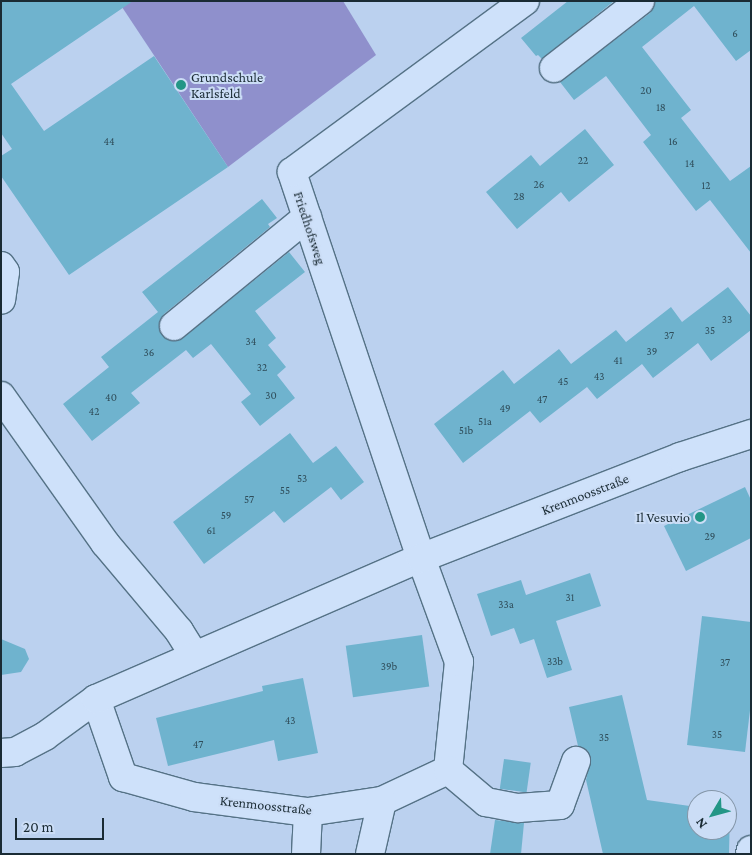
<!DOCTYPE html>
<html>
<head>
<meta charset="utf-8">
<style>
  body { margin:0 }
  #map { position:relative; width:752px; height:855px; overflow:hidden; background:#bbd1ef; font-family:"Crimson Pro",serif }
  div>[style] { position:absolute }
  .green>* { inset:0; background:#8f90cc }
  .building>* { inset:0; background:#6fb3ce; transform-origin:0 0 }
  .roads { filter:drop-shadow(1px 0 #557286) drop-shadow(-1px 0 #557286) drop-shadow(0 1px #557286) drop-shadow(0 -1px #557286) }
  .minor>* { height:28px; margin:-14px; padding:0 14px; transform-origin:14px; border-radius:14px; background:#cee1fa }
  .dots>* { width:14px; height:14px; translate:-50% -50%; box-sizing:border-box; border:2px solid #cbddf6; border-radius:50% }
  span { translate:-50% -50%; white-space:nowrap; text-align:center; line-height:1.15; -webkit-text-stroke:4px #cbddf6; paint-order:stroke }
  .number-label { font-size:11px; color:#2f4d5a }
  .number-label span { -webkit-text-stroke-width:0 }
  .poi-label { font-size:14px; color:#1a2b34 }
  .left { translate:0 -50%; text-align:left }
  .right { translate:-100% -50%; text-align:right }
  .street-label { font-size:14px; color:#1a2b34 }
  .frame { position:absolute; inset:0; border:2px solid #1a2b34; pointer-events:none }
  .north { position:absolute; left:687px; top:790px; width:50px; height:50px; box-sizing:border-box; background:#cbddf6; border:1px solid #8496a8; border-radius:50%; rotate:233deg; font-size:14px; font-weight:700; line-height:20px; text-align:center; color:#1a2b34 }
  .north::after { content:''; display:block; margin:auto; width:18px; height:22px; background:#239686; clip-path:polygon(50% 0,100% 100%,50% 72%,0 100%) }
  .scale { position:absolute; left:15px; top:818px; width:89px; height:22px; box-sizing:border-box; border:2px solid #1a2b34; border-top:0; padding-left:6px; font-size:15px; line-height:18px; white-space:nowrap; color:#1a2b34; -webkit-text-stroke:4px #cbddf6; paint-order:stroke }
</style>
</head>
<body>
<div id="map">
  <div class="green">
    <i style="clip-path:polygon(118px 1px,343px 1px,376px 55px,228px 167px)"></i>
  </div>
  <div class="building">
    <i style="clip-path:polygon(1px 1px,133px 1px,11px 84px,44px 131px,154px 56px,228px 167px,69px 275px,1px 176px,1px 156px,12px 149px,1px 133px)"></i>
    <i style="clip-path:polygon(568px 1px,614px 1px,542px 59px,538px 55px,536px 56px,521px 38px)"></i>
    <i style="clip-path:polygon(655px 1px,751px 1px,751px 50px,736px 61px,694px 6px,642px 47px,691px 110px,681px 118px,730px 181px,751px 166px,751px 253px,710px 200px,696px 211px,643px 142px,651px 135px,606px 76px,574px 100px,560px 82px,650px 13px)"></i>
    <i style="clip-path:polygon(585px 129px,614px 165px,569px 202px,561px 192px,517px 229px,486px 192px,531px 155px,540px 166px)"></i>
    <i style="clip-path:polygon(262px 199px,277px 218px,268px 224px,270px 227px,164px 314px,159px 328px,168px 340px,183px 338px,289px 252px,305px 272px,255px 311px,276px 338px,268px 345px,286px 367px,277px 375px,295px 398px,260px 426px,241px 402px,251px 394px,211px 344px,193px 358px,186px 350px,131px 393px,140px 403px,92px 441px,63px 404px,109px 367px,101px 357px,158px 312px,142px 292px)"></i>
    <i style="clip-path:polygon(728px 287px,751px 316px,751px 330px,711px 361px,698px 343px,653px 378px,642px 364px,597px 399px,587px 387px,540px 423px,530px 411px,463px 463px,434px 424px,503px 370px,514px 384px,559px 349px,571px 364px,616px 330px,626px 342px,671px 307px,682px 322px)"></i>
    <i style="clip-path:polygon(290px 433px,313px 463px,336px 446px,364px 482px,341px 500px,331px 487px,284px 523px,274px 511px,204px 564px,173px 522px)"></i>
    <i style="clip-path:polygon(745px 487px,751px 500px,751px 538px,686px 571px,664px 526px)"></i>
    <i style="clip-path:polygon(590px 573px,601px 606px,556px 621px,572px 670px,547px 678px,534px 639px,520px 644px,514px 628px,491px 636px,477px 594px,521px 580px,526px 595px)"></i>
    <i style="clip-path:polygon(702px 616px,751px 622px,751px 702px,745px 752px,687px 745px)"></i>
    <i style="left:422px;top:635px;width:52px;height:77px;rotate:82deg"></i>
    <i style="clip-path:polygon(1px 639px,25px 649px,29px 659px,21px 672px,1px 675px)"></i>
    <i style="clip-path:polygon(303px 678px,318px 753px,278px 761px,274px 740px,168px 766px,156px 718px,263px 691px,262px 686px)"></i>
    <i style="clip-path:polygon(622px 695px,647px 800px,697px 807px,697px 830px,727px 830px,727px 811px,730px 812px,729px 854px,603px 854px,586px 780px,591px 758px,588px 751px,578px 746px,569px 707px)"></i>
    <i style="left:504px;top:759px;width:27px;height:30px;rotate:8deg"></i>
    <i style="clip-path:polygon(495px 820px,524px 823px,521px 854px,490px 854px)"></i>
  </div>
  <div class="roads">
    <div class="minor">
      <i style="left:554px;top:68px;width:109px;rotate:-37.9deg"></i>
      <i style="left:1px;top:266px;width:7px;rotate:56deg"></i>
      <i style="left:5px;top:272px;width:28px;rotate:98deg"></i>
      <i style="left:174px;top:326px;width:172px;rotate:-39.3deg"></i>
      <i style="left:1px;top:396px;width:180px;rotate:54.7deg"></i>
      <i style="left:105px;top:543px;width:115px;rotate:49.9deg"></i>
      <i style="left:179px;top:631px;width:28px;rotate:58deg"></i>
      <i style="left:96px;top:699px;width:83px;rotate:70.9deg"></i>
      <i style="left:123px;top:777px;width:74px;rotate:15.7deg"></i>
      <i style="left:194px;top:797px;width:115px;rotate:7.5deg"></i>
      <i style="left:308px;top:812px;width:75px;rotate:-8.5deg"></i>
      <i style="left:382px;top:801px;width:73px;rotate:-25.2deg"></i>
      <i style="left:448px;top:770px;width:109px;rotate:-84.2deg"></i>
      <i style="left:459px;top:662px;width:111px;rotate:-110.1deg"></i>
      <i style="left:421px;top:558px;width:407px;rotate:-108.5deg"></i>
      <i style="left:292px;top:172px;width:289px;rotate:-36.3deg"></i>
      <i style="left:1px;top:753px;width:14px;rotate:-4deg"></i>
      <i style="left:15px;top:752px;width:34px;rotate:-28deg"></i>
      <i style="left:45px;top:736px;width:63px;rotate:-36deg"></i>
      <i style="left:96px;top:699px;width:354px;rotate:-23.5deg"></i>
      <i style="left:421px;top:558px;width:278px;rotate:-21.3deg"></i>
      <i style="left:680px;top:457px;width:75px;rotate:-17.9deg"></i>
      <i style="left:448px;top:770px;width:50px;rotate:40.1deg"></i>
      <i style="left:486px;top:802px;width:33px;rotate:11deg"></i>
      <i style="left:518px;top:808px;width:42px;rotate:-4.1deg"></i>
      <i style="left:560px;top:805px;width:47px;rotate:-70deg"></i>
      <i style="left:306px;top:854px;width:42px;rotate:-87.3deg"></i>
      <i style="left:370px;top:854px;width:54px;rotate:-77.2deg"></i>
      <i style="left:750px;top:854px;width:4px;rotate:-76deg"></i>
    </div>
  </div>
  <div class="dots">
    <i style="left:181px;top:85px;background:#239686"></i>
    <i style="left:700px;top:517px;background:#239686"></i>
  </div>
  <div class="number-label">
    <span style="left:735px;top:33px">6</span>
    <span style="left:646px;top:90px">20</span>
    <span style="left:661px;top:107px">18</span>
    <span style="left:109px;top:141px">44</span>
    <span style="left:673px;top:141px">16</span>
    <span style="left:583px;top:160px">22</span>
    <span style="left:690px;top:163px">14</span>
    <span style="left:539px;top:184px">26</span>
    <span style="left:706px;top:185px">12</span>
    <span style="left:519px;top:196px">28</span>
    <span style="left:727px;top:319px">33</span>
    <span style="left:710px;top:330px">35</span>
    <span style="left:669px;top:335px">37</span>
    <span style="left:251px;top:341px">34</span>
    <span style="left:652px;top:351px">39</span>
    <span style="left:149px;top:352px">36</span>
    <span style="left:618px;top:360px">41</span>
    <span style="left:262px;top:367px">32</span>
    <span style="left:599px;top:376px">43</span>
    <span style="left:563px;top:381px">45</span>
    <span style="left:271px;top:395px">30</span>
    <span style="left:111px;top:397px">40</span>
    <span style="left:542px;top:399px">47</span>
    <span style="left:505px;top:408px">49</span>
    <span style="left:94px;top:411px">42</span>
    <span style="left:485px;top:421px">51a</span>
    <span style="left:466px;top:430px">51b</span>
    <span style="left:302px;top:478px">53</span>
    <span style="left:285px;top:490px">55</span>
    <span style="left:249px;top:499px">57</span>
    <span style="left:226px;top:515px">59</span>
    <span style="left:211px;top:530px">61</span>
    <span style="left:710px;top:536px">29</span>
    <span style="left:570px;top:597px">31</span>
    <span style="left:506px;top:604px">33a</span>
    <span style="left:555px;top:661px">33b</span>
    <span style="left:725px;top:662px">37</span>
    <span style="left:389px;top:666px">39b</span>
    <span style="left:290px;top:720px">43</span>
    <span style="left:717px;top:734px">35</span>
    <span style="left:604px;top:737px">35</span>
    <span style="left:198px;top:744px">47</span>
  </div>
  <div class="poi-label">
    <span class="left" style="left:191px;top:85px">Grundschule<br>Karlsfeld</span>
    <span class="right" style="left:690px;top:517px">Il Vesuvio</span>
  </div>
  <div class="street-label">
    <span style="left:310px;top:228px;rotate:72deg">Friedhofsweg</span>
    <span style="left:585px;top:494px;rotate:-21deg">Krenmoosstraße</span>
    <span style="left:266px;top:805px;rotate:6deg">Krenmoosstraße</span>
  </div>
  <div class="frame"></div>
  <div class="north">N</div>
  <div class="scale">20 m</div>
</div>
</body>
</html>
